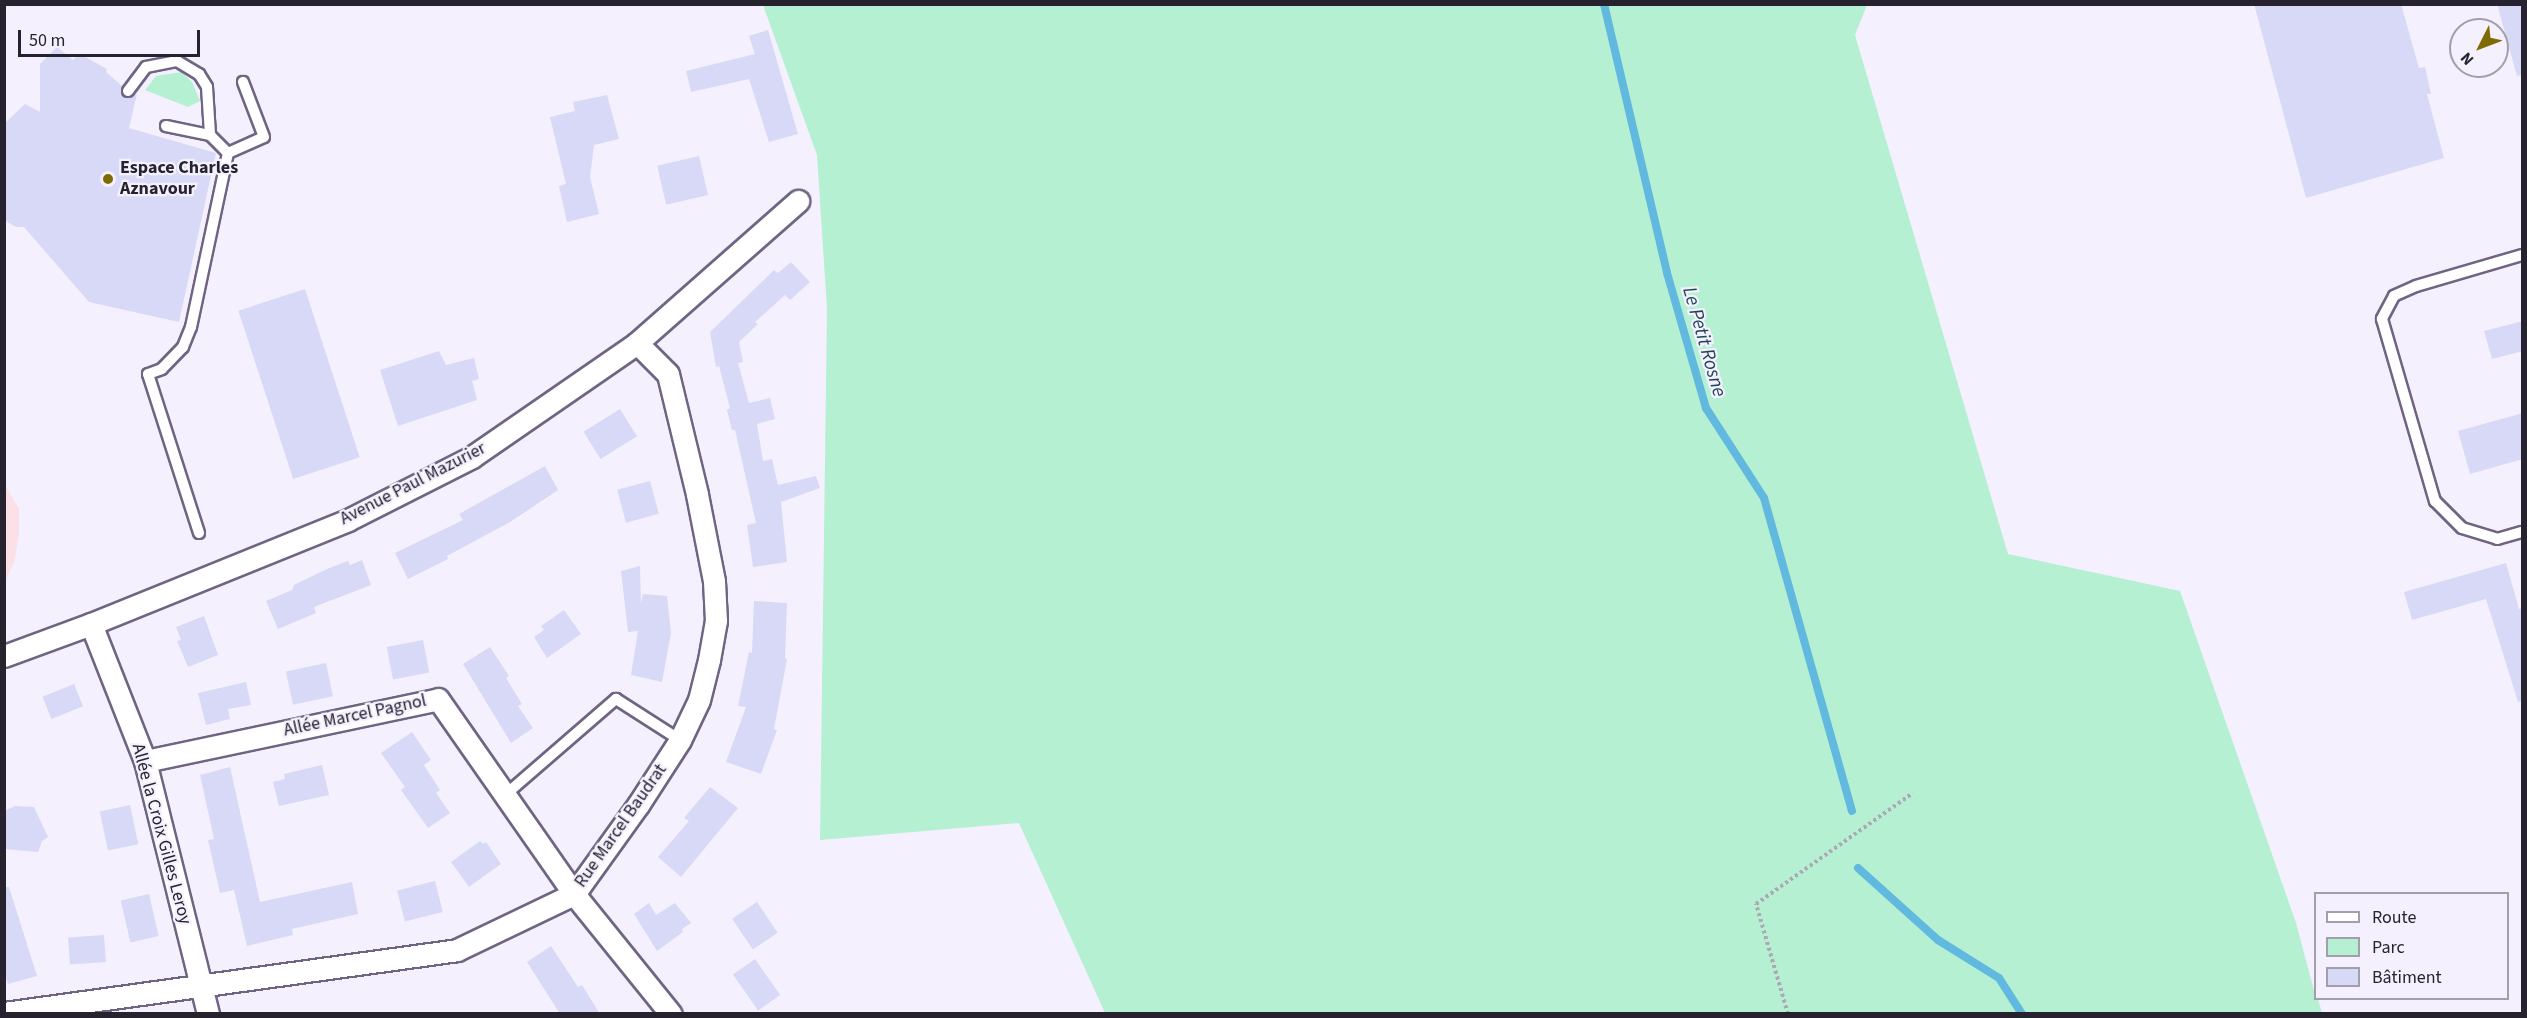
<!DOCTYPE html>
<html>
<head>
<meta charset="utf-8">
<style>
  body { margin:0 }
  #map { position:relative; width:2527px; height:1018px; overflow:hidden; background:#f4f0fe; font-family:"Source Sans 3",sans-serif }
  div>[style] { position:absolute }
  .education>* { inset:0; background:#fbe1e7 }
  .green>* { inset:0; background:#b4f0d1 }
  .stream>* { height:8px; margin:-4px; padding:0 4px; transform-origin:4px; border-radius:4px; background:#61b9e0 }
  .building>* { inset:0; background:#d8d9f6; transform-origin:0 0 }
  .path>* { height:4px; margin-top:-2px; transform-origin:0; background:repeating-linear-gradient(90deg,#aca8b5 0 3px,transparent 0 6px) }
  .roads { filter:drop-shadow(2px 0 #6f6583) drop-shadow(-2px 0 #6f6583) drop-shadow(0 2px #6f6583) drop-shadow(0 -2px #6f6583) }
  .lane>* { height:10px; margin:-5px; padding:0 5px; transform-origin:5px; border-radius:5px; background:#fff }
  .street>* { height:21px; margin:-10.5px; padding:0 10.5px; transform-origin:10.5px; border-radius:10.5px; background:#fff }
  .dots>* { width:16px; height:16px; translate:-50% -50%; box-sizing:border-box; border:3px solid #f4f0fe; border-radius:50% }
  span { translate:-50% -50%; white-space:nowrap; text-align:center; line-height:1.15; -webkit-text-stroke:4.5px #f4f0fe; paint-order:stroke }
  .poi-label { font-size:18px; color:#26222e; font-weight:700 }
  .left { translate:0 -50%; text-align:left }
  .street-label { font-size:18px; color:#26222e }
  .water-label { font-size:20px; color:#1e4556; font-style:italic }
  .frame { position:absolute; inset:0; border:6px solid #26222e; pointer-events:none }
  .legend { position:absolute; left:2314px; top:892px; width:195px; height:108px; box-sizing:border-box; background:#f4f0fe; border:2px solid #a29eab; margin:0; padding:8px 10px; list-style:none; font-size:18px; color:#26222e }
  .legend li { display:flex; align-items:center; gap:12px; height:30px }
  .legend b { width:30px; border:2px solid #a29eab }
  .north { position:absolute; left:2449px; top:18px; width:60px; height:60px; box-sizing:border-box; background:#f4f0fe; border:2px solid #a29eab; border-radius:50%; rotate:228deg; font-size:16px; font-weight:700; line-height:24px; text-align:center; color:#26222e }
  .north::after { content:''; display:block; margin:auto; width:21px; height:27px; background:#7f6b03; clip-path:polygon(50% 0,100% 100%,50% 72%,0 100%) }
  .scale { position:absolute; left:18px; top:30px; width:182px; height:27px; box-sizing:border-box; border:3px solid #26222e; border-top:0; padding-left:8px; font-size:18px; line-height:21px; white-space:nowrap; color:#26222e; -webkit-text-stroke:4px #f4f0fe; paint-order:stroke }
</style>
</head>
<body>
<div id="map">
  <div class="education">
    <i style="clip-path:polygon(5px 485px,19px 509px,19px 533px,15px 559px,5px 583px)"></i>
  </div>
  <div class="green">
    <i style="clip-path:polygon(763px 5px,1867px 5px,1855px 35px,2008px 554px,2180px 591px,2296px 923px,2316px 998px,2318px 999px,2322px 1013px,1105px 1013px,1019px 823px,820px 840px,827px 309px,817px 155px)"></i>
    <i style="clip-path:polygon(181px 72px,192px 82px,200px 101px,188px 107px,145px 90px,156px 76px)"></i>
  </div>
  <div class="stream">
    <i style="left:1604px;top:4px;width:276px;rotate:76.8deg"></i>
    <i style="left:1667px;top:273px;width:141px;rotate:73.9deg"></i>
    <i style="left:1706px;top:408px;width:107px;rotate:57.2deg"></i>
    <i style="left:1764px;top:498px;width:325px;rotate:74.3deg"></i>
    <i style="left:1858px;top:868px;width:108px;rotate:42deg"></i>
    <i style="left:1938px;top:940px;width:72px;rotate:31.9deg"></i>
    <i style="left:1999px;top:978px;width:43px;rotate:57.4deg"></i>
  </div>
  <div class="building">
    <i style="clip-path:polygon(2254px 4px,2401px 4px,2419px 68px,2425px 67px,2431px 94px,2427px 94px,2444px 158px,2306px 198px)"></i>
    <i style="clip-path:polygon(2497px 4px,2523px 4px,2523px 75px,2517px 76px)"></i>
    <i style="clip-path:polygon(768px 30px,798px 134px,769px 142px,749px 79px,691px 92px,686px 71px,755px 54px,749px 36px)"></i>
    <i style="clip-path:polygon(57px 47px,73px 60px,80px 54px,107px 69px,106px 72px,122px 86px,121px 91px,124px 97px,130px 98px,137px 94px,129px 128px,216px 153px,179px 322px,89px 302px,24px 227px,16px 227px,4px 220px,4px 124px,25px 104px,40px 112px,40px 64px)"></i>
    <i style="clip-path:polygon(607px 95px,619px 139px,594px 145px,590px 177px,599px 214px,567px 222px,559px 186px,566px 184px,550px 117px,575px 111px,573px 102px)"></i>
    <i style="left:699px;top:156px;width:40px;height:43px;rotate:77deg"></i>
    <i style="clip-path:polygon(791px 262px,810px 282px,790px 300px,785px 295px,755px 322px,758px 324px,739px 342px,743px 362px,738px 363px,749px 403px,770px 398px,775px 419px,757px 424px,763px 461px,772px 459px,778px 485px,816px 476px,820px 488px,781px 502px,787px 562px,753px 567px,747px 525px,756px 523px,735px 430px,732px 430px,727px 410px,730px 408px,719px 366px,716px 367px,710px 332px,774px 270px,778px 273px)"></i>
    <i style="left:305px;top:289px;width:177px;height:70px;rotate:72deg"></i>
    <i style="clip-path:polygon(2523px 321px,2523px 351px,2492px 359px,2484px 331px)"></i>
    <i style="clip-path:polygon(439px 351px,446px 365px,474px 358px,479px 379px,472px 381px,477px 400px,398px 426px,380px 370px)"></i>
    <i style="left:620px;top:409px;width:32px;height:43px;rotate:58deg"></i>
    <i style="clip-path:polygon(2523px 413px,2523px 459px,2470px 474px,2458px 431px)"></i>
    <i style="clip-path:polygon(545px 466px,558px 490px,510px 522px,447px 556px,448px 559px,408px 579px,395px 553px,463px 520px,459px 514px)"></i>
    <i style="left:650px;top:481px;width:34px;height:34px;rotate:75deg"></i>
    <i style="clip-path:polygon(362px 560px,371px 585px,314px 607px,316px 613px,278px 629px,266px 601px,292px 590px,294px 585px,327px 569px,348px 561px,350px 565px)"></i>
    <i style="clip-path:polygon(2506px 563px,2519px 609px,2523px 608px,2523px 701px,2518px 702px,2486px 599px,2412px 620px,2404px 592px)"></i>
    <i style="clip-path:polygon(640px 566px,641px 604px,643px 594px,667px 596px,671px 633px,662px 682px,631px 675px,638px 631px,628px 632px,621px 571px)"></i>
    <i style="clip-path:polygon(754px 601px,787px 603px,785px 658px,787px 659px,774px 729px,777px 730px,761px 774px,726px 762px,746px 707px,738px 706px,749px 652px,752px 653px)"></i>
    <i style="clip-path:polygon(564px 610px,581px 634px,547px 658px,534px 637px,544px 630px,541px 626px)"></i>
    <i style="clip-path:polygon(204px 616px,218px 655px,188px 667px,177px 641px,181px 640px,176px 627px)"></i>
    <i style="left:423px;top:640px;width:33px;height:37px;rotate:79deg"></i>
    <i style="clip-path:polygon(490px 647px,509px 676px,506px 678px,522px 704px,518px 706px,533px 728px,511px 743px,463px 664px)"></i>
    <i style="left:326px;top:663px;width:34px;height:41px;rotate:78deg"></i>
    <i style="clip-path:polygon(246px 682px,251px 705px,228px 709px,230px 719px,206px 725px,198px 693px)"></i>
    <i style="left:74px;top:684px;width:24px;height:34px;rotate:68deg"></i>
    <i style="clip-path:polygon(412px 732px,431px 760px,424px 765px,440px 790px,436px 793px,450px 813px,428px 828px,401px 790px,405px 787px,381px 753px)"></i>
    <i style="clip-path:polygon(322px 765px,329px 795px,279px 806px,273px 782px,285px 779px,284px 774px)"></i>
    <i style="clip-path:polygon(230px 767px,260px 902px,352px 882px,358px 914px,292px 929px,293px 935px,247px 946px,234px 890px,220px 893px,208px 840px,214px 839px,200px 775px)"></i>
    <i style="clip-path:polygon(710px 787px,738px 808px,681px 877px,658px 857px,689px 821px,684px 818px)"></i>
    <i style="left:130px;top:805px;width:40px;height:31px;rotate:78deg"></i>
    <i style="clip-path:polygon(15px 806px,34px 807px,48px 837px,42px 841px,38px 852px,4px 849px,4px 811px)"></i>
    <i style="clip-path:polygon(480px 841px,483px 844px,486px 842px,501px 864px,469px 887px,451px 862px)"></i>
    <i style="left:435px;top:881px;width:32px;height:39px;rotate:76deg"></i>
    <i style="clip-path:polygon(4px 887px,9px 887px,37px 976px,8px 984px,4px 972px)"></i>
    <i style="left:149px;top:894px;width:43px;height:29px;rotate:77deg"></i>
    <i style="left:757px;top:902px;width:37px;height:30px;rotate:56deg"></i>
    <i style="clip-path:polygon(649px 903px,656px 915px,675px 903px,691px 923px,682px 929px,683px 932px,657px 951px,634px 914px)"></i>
    <i style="left:104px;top:935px;width:27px;height:36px;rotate:86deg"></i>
    <i style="clip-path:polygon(551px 946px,578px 987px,582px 985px,600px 1014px,560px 1014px,527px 962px)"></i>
    <i style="left:755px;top:959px;width:44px;height:27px;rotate:55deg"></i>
  </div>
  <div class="path">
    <i style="left:1788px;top:1014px;width:115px;rotate:-106.2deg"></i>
    <i style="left:1756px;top:904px;width:192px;rotate:-35.3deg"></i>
  </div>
  <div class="roads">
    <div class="lane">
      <i style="left:128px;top:91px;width:30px;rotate:-53deg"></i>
      <i style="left:146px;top:67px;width:32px;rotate:-11deg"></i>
      <i style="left:177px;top:61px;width:26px;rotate:31deg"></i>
      <i style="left:199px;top:74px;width:15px;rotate:58deg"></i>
      <i style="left:207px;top:87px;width:48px;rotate:86.4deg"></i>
      <i style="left:210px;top:135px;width:25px;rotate:45deg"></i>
      <i style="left:228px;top:153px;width:178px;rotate:102deg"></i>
      <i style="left:191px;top:327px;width:22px;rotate:112deg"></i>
      <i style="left:183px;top:347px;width:30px;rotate:134deg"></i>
      <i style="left:162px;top:369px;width:15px;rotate:160deg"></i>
      <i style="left:148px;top:374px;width:167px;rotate:72.2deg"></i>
      <i style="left:166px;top:126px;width:45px;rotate:11.6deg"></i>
      <i style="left:228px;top:153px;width:39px;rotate:-24deg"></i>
      <i style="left:264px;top:137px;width:59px;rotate:-110.9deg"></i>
      <i style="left:2522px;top:255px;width:110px;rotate:163.7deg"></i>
      <i style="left:2416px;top:286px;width:24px;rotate:156deg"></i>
      <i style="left:2394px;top:296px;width:26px;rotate:118deg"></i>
      <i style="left:2382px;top:319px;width:190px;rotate:73.8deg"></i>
      <i style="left:2435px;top:501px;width:38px;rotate:45deg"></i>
      <i style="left:2462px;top:528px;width:37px;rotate:17deg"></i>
      <i style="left:2497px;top:539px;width:26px;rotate:-16deg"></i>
      <i style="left:505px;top:795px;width:147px;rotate:-40.9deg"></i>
      <i style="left:616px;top:699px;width:76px;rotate:32.6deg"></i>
    </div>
    <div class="street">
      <i style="left:91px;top:624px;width:147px;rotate:68.5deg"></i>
      <i style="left:145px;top:761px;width:261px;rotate:76deg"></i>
      <i style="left:4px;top:656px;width:93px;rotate:-20.2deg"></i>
      <i style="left:91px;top:624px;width:277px;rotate:-22deg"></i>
      <i style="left:348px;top:520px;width:139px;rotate:-26.9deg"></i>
      <i style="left:472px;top:457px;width:201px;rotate:-34.6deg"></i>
      <i style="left:637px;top:343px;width:215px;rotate:-41.4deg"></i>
      <i style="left:145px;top:761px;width:299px;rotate:-11.9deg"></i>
      <i style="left:438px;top:699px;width:238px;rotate:55.1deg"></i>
      <i style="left:574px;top:894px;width:154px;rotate:51.1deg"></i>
      <i style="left:4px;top:1013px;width:457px;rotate:-7.9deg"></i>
      <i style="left:457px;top:950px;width:130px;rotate:-25.6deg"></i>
      <i style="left:574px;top:894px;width:110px;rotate:-54.3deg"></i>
      <i style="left:638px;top:805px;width:77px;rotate:-57.1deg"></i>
      <i style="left:680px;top:740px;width:44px;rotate:-64.6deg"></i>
      <i style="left:699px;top:700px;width:41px;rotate:-76deg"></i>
      <i style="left:709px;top:660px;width:40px;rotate:-80deg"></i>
      <i style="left:716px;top:621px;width:40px;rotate:-92.9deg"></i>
      <i style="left:714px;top:581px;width:89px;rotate:-101.1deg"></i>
      <i style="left:697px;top:494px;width:123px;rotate:-103.6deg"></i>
      <i style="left:668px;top:374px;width:44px;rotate:-135deg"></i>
    </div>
  </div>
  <div class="dots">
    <i style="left:108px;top:179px;background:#7f6b03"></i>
  </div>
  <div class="poi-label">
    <span class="left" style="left:120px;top:179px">Espace Charles<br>Aznavour</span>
  </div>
  <div class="street-label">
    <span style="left:413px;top:484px;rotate:-27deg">Avenue Paul Mazurier</span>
    <span style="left:355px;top:716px;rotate:-12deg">Allée Marcel Pagnol</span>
    <span style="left:621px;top:826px;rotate:-55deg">Rue Marcel Baudrat</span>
    <span style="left:161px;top:834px;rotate:75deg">Allée la Croix Gilles Leroy</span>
  </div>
  <div class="water-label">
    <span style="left:1704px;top:342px;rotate:74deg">Le Petit Rosne</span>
  </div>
  <div class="frame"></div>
  <ul class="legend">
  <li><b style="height:8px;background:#fff"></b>Route</li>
  <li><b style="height:16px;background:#b4f0d1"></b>Parc</li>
  <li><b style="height:16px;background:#d8d9f6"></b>Bâtiment</li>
  </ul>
  <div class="north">N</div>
  <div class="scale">50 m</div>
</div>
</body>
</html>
